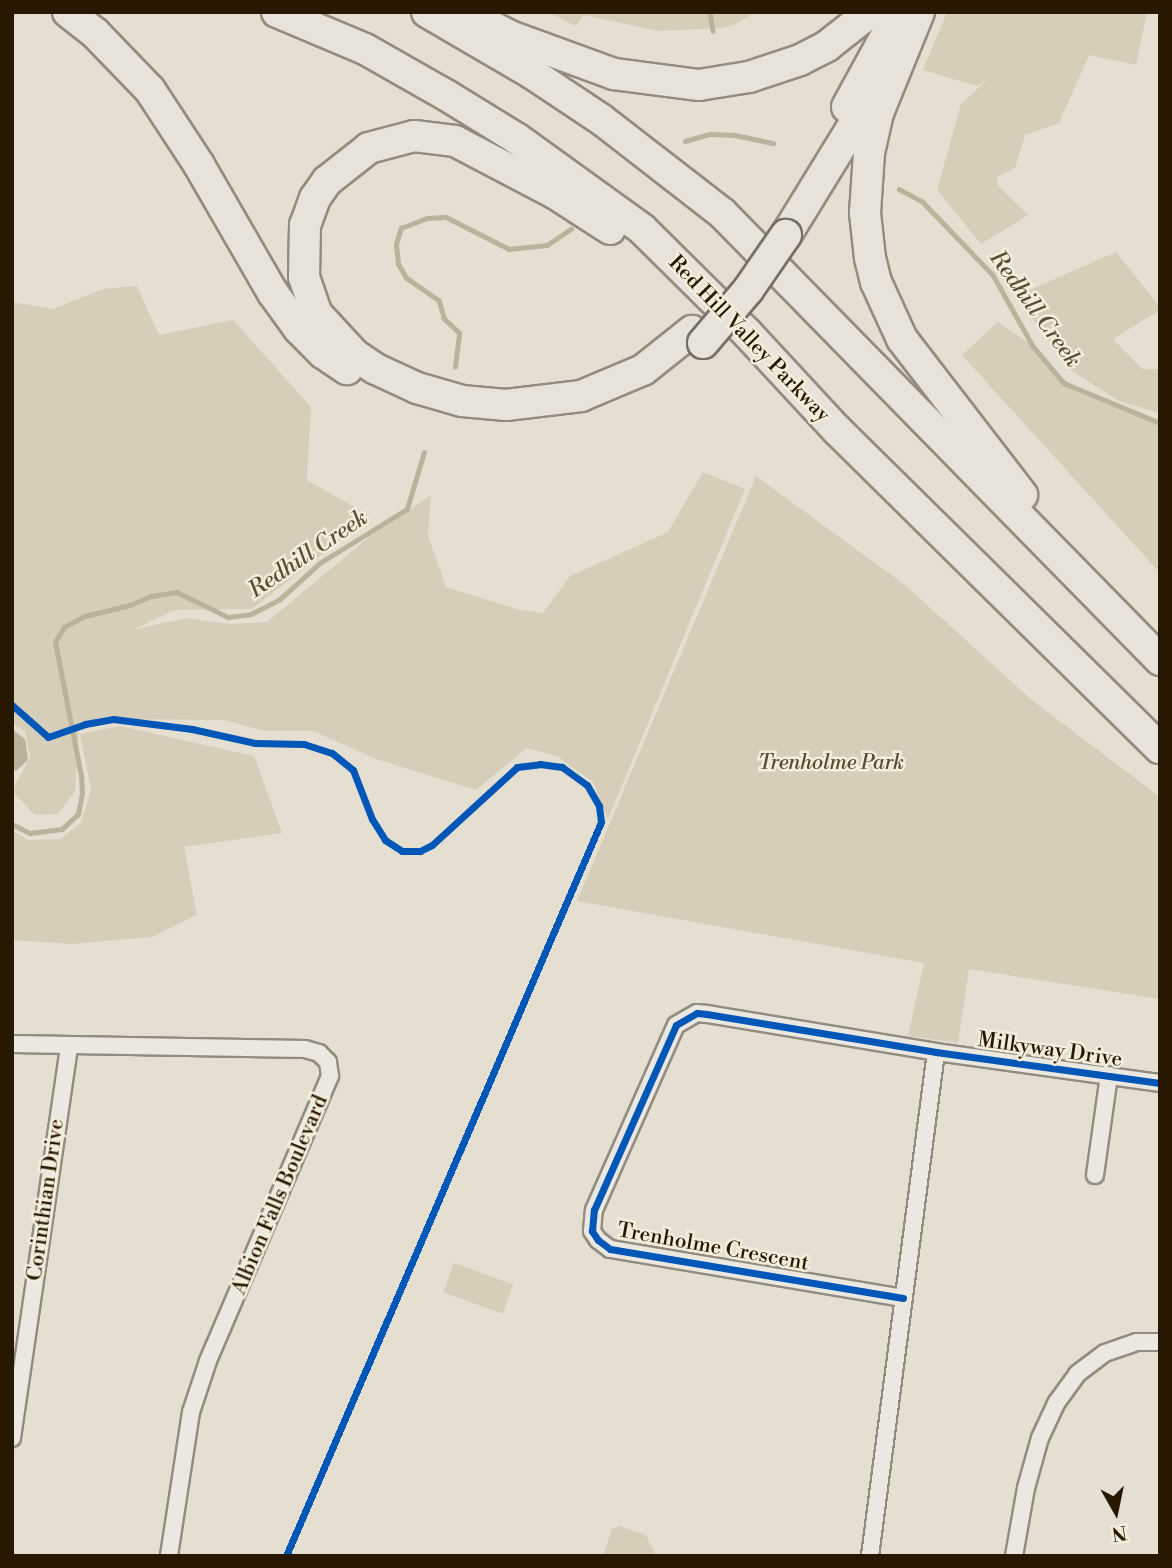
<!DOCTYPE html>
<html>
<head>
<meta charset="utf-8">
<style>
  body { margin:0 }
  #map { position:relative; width:1172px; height:1568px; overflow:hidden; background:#e4dfd0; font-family:"Libre Bodoni",serif }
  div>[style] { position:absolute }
  .green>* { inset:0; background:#d6ceb9; transform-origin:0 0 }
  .water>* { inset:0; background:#bbb29b }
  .stream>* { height:4.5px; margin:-2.25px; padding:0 2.25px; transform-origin:2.25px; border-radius:2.25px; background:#bbb29b }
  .roads { filter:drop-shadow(2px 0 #918c80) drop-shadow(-2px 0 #918c80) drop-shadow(0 2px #918c80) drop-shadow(0 -2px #918c80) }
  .street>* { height:16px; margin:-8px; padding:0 8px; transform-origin:8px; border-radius:8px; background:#eae8e0 }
  .highway>* { height:30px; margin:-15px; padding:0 15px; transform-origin:15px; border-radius:15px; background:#e7e3da }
  .bridges { filter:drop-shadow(2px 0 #757065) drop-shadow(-2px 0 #757065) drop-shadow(0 2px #757065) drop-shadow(0 -2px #757065) }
  .highway-bridge>* { height:30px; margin:-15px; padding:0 15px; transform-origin:15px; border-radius:15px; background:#e7e3da }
  .cycleway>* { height:7px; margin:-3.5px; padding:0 3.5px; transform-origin:3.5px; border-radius:3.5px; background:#0057b8 }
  span { translate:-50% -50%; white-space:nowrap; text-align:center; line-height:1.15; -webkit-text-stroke:5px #f3eddb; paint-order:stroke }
  .street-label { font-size:21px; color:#281801 }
  .park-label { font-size:21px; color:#594a33; font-style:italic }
  .water-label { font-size:23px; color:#5c4e35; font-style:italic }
  .frame { position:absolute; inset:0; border:14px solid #281801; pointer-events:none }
  .north { position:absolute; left:1081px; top:1477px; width:70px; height:70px; -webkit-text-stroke:5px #f3eddb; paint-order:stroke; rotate:171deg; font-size:19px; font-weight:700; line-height:28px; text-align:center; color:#281801 }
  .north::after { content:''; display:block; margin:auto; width:24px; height:32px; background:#281801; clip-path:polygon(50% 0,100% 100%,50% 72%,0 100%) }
</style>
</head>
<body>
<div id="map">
  <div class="green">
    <i style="clip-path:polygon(547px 12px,755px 12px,736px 24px,722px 28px,658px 31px,584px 15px,576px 26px)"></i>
    <i style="clip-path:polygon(947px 12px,1147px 12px,1136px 65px,1089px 55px,1059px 123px,1025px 135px,1015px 168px,997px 177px,998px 186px,1028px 215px,981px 244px,937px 190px,961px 104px,990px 77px,977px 86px,923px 70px)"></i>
    <i style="clip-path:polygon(1116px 252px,1160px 307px,1160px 310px,1113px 339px,1142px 369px,1160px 369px,1160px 413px,1119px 401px,1069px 369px,1016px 296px)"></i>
    <i style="clip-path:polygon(137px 286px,159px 335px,233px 320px,311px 407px,307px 480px,370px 516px,252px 609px,175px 610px,132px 630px,187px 618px,229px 624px,267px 622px,368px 538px,431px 495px,428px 535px,446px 587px,520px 610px,543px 613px,570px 576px,668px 532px,703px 472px,745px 489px,608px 819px,593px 782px,557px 756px,527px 748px,476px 790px,376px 759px,313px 731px,264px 731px,225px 720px,113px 719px,79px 726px,75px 791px,58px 814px,35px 815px,12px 791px,30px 757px,25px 731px,12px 723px,12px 302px,53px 309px,103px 289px)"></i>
    <i style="clip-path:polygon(998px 322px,1033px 346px,1064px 383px,1160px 423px,1160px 573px,962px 355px)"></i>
    <i style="clip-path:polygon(756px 476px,905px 585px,1033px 701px,1160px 797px,1160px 999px,969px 969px,958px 1043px,908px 1036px,924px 963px,577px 901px)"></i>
    <i style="clip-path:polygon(120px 726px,254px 756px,282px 833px,184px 847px,197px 915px,152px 937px,72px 944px,12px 940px,12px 830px,28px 840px,60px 839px,81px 823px,91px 789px,80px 734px)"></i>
    <i style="left:454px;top:1263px;width:63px;height:31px;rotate:20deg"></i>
    <i style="clip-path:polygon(619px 1526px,646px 1535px,655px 1553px,651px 1556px,603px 1556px,612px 1529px)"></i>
  </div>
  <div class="water">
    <i style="clip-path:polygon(12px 729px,25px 739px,28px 760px,16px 771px,12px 769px)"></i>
  </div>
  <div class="stream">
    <i style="left:710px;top:12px;width:19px;rotate:81deg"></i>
    <i style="left:685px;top:141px;width:26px;rotate:-16deg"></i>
    <i style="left:710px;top:134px;width:25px;rotate:2deg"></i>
    <i style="left:735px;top:135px;width:39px;rotate:12deg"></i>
    <i style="left:899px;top:189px;width:27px;rotate:28deg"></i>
    <i style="left:923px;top:202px;width:101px;rotate:46.2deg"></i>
    <i style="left:993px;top:275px;width:81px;rotate:60.6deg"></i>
    <i style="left:1033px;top:346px;width:48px;rotate:50deg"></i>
    <i style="left:1064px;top:383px;width:104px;rotate:22.6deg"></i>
    <i style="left:455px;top:367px;width:34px;rotate:-83deg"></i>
    <i style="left:459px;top:333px;width:21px;rotate:-137deg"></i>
    <i style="left:444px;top:319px;width:19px;rotate:-106deg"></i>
    <i style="left:439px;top:301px;width:40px;rotate:-145.1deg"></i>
    <i style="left:406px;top:278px;width:16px;rotate:-120deg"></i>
    <i style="left:398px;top:264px;width:20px;rotate:-96deg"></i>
    <i style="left:396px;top:244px;width:17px;rotate:-73deg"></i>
    <i style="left:401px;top:228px;width:28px;rotate:-21deg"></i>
    <i style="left:427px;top:218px;width:19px;rotate:-3deg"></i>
    <i style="left:446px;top:217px;width:71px;rotate:26.9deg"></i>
    <i style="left:509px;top:249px;width:38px;rotate:-6deg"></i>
    <i style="left:547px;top:245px;width:29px;rotate:-34deg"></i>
    <i style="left:12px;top:824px;width:20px;rotate:27deg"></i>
    <i style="left:30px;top:833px;width:32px;rotate:-7deg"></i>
    <i style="left:62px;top:829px;width:22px;rotate:-43deg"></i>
    <i style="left:78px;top:814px;width:21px;rotate:-79deg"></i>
    <i style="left:82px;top:793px;width:17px;rotate:-93deg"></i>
    <i style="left:81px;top:776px;width:136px;rotate:-101deg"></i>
    <i style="left:55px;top:642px;width:17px;rotate:-59deg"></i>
    <i style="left:64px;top:627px;width:24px;rotate:-28deg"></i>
    <i style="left:85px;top:616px;width:46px;rotate:-13.7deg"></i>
    <i style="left:130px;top:605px;width:23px;rotate:-23deg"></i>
    <i style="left:151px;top:596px;width:26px;rotate:-9deg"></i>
    <i style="left:177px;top:592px;width:57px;rotate:26.1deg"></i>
    <i style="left:228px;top:617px;width:23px;rotate:-7deg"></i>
    <i style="left:251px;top:614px;width:31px;rotate:-27deg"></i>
    <i style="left:279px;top:600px;width:55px;rotate:-42.1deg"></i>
    <i style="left:320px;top:563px;width:102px;rotate:-31.8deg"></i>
    <i style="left:407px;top:509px;width:59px;rotate:-73.4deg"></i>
  </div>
  <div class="roads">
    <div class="street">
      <i style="left:12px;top:1044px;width:293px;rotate:1deg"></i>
      <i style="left:305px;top:1049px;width:15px;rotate:16deg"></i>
      <i style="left:319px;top:1053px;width:13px;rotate:45deg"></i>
      <i style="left:328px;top:1062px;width:14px;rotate:82deg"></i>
      <i style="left:330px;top:1076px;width:310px;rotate:113.2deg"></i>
      <i style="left:208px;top:1361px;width:54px;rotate:108.4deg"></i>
      <i style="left:191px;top:1412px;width:146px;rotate:98.7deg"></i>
      <i style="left:1095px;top:1175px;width:101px;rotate:-82deg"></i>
      <i style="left:903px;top:1298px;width:297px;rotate:-170.5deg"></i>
      <i style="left:610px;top:1249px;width:15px;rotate:-143deg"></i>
      <i style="left:598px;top:1240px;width:11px;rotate:-124deg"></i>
      <i style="left:592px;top:1231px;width:21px;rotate:-85deg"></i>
      <i style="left:594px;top:1210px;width:202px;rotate:-66.1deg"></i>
      <i style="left:676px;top:1025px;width:24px;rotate:-30deg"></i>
      <i style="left:697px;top:1013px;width:10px;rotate:6deg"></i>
      <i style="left:707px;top:1014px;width:232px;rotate:9.4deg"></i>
      <i style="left:936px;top:1052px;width:226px;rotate:7.9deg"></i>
      <i style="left:12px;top:1438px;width:397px;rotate:-81.7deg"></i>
      <i style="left:870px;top:1556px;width:508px;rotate:-82.54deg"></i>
      <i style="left:1014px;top:1556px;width:69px;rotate:-80deg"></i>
      <i style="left:1026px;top:1488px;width:52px;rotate:-74.4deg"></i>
      <i style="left:1040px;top:1438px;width:40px;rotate:-65deg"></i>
      <i style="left:1057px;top:1402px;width:34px;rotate:-54deg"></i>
      <i style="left:1077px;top:1374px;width:35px;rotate:-37deg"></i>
      <i style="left:1105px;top:1353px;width:34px;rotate:-19deg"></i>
      <i style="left:1137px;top:1342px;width:23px"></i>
    </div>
    <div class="highway">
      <i style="left:68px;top:12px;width:34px;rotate:38deg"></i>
      <i style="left:95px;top:33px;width:79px;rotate:46deg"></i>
      <i style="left:150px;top:90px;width:90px;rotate:56.8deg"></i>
      <i style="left:199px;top:165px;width:148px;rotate:60deg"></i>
      <i style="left:273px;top:293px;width:44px;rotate:54.2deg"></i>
      <i style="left:299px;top:329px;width:34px;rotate:45deg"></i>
      <i style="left:323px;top:353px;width:29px;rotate:34deg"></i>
      <i style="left:277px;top:12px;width:95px;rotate:22.8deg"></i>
      <i style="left:365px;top:49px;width:93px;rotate:29.6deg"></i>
      <i style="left:446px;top:95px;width:82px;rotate:31.6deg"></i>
      <i style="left:516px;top:138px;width:155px;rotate:35.8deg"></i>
      <i style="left:642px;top:229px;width:149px;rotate:44.7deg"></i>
      <i style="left:748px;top:334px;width:131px;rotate:47.2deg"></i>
      <i style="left:837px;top:430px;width:453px;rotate:44.6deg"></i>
      <i style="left:427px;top:12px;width:123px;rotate:30.3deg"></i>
      <i style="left:533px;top:74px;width:83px;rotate:33.7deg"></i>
      <i style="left:602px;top:120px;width:152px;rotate:37.8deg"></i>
      <i style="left:722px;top:213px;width:626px;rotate:45.58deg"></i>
      <i style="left:919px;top:12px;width:109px;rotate:112.1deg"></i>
      <i style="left:878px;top:113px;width:41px;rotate:102.7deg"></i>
      <i style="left:869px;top:153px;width:60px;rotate:93.8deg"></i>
      <i style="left:865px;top:213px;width:45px;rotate:83.7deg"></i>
      <i style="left:870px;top:258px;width:25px;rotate:76deg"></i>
      <i style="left:876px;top:282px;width:63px;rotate:65.5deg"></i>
      <i style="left:902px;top:339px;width:197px;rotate:52.4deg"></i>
      <i style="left:468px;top:14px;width:47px;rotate:27.6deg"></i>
      <i style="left:510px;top:36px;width:111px;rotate:20.1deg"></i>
      <i style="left:614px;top:74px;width:86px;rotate:7.4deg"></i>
      <i style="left:699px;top:85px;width:51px;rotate:-9.1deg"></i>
      <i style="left:749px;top:77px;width:54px;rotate:-18.4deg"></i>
      <i style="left:800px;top:60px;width:30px;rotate:-27deg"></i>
      <i style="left:827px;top:46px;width:55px;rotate:-38.3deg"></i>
      <i style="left:847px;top:107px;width:108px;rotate:-61.3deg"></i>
      <i style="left:610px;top:229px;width:64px;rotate:-147.1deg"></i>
      <i style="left:556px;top:194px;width:114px;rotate:-152.3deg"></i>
      <i style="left:455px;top:141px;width:41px;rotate:-173deg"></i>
      <i style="left:414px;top:136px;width:47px;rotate:165.1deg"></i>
      <i style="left:369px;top:148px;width:53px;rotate:141.8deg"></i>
      <i style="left:327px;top:181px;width:21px;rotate:125deg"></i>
      <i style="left:315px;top:198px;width:29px;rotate:110deg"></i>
      <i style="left:305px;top:225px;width:52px;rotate:91.1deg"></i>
      <i style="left:304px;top:277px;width:39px;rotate:71deg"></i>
      <i style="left:317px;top:314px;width:56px;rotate:47.2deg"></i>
      <i style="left:355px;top:355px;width:25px;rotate:34deg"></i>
      <i style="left:376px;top:369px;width:45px;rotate:24.9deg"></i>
      <i style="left:417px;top:388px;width:47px;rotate:16.1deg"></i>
      <i style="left:462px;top:401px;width:44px;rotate:5.2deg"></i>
      <i style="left:506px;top:405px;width:76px;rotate:-6.8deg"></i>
      <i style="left:581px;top:396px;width:67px;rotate:-22.8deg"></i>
      <i style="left:643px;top:370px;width:63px;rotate:-38.5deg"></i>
      <i style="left:786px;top:235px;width:168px;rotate:-58.4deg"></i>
    </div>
  </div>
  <div class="bridges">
    <div class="highway-bridge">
      <i style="left:703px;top:343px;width:70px;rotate:-49.7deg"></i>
      <i style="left:748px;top:290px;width:67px;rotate:-55.4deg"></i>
    </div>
  </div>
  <div class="cycleway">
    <i style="left:12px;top:705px;width:48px;rotate:41.6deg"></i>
    <i style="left:48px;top:737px;width:39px;rotate:-19deg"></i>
    <i style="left:85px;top:724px;width:28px;rotate:-10deg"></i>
    <i style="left:113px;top:719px;width:80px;rotate:7.2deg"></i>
    <i style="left:192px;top:729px;width:65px;rotate:12.5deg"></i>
    <i style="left:255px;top:743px;width:49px;rotate:1.2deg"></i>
    <i style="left:304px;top:744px;width:29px;rotate:18deg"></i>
    <i style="left:332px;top:753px;width:27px;rotate:39deg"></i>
    <i style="left:353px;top:770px;width:53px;rotate:68.8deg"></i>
    <i style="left:372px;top:819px;width:25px;rotate:58deg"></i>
    <i style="left:385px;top:840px;width:20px;rotate:33deg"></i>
    <i style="left:402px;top:851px;width:18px"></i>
    <i style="left:420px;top:851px;width:13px;rotate:-27deg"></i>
    <i style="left:432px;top:845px;width:115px;rotate:-42.5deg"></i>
    <i style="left:517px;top:767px;width:23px;rotate:-7deg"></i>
    <i style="left:540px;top:764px;width:22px;rotate:8deg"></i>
    <i style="left:562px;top:767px;width:31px;rotate:36deg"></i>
    <i style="left:587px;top:785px;width:24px;rotate:60deg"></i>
    <i style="left:599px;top:806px;width:16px;rotate:83deg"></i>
    <i style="left:601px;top:822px;width:799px;rotate:113.23deg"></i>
    <i style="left:903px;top:1298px;width:297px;rotate:-170.5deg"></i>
    <i style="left:610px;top:1249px;width:15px;rotate:-143deg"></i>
    <i style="left:598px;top:1240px;width:11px;rotate:-124deg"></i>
    <i style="left:592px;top:1231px;width:21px;rotate:-85deg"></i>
    <i style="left:594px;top:1210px;width:202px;rotate:-66.1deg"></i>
    <i style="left:676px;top:1025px;width:24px;rotate:-30deg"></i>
    <i style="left:697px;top:1013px;width:10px;rotate:6deg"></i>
    <i style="left:707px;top:1014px;width:232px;rotate:9.4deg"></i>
    <i style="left:936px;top:1052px;width:226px;rotate:7.9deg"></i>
  </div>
  <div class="street-label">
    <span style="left:749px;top:339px;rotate:46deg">Red Hill Valley Parkway</span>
    <span style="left:1050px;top:1050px;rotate:8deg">Milkyway Drive</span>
    <span style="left:280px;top:1195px;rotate:-67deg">Albion Falls Boulevard</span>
    <span style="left:46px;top:1200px;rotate:-82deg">Corinthian Drive</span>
    <span style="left:713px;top:1247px;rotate:10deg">Trenholme Crescent</span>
  </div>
  <div class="park-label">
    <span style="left:831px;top:763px">Trenholme Park</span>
  </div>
  <div class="water-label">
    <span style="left:1035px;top:309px;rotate:54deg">Redhill Creek</span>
    <span style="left:308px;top:554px;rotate:-34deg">Redhill Creek</span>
  </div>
  <div class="frame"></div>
  <div class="north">N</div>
</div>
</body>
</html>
